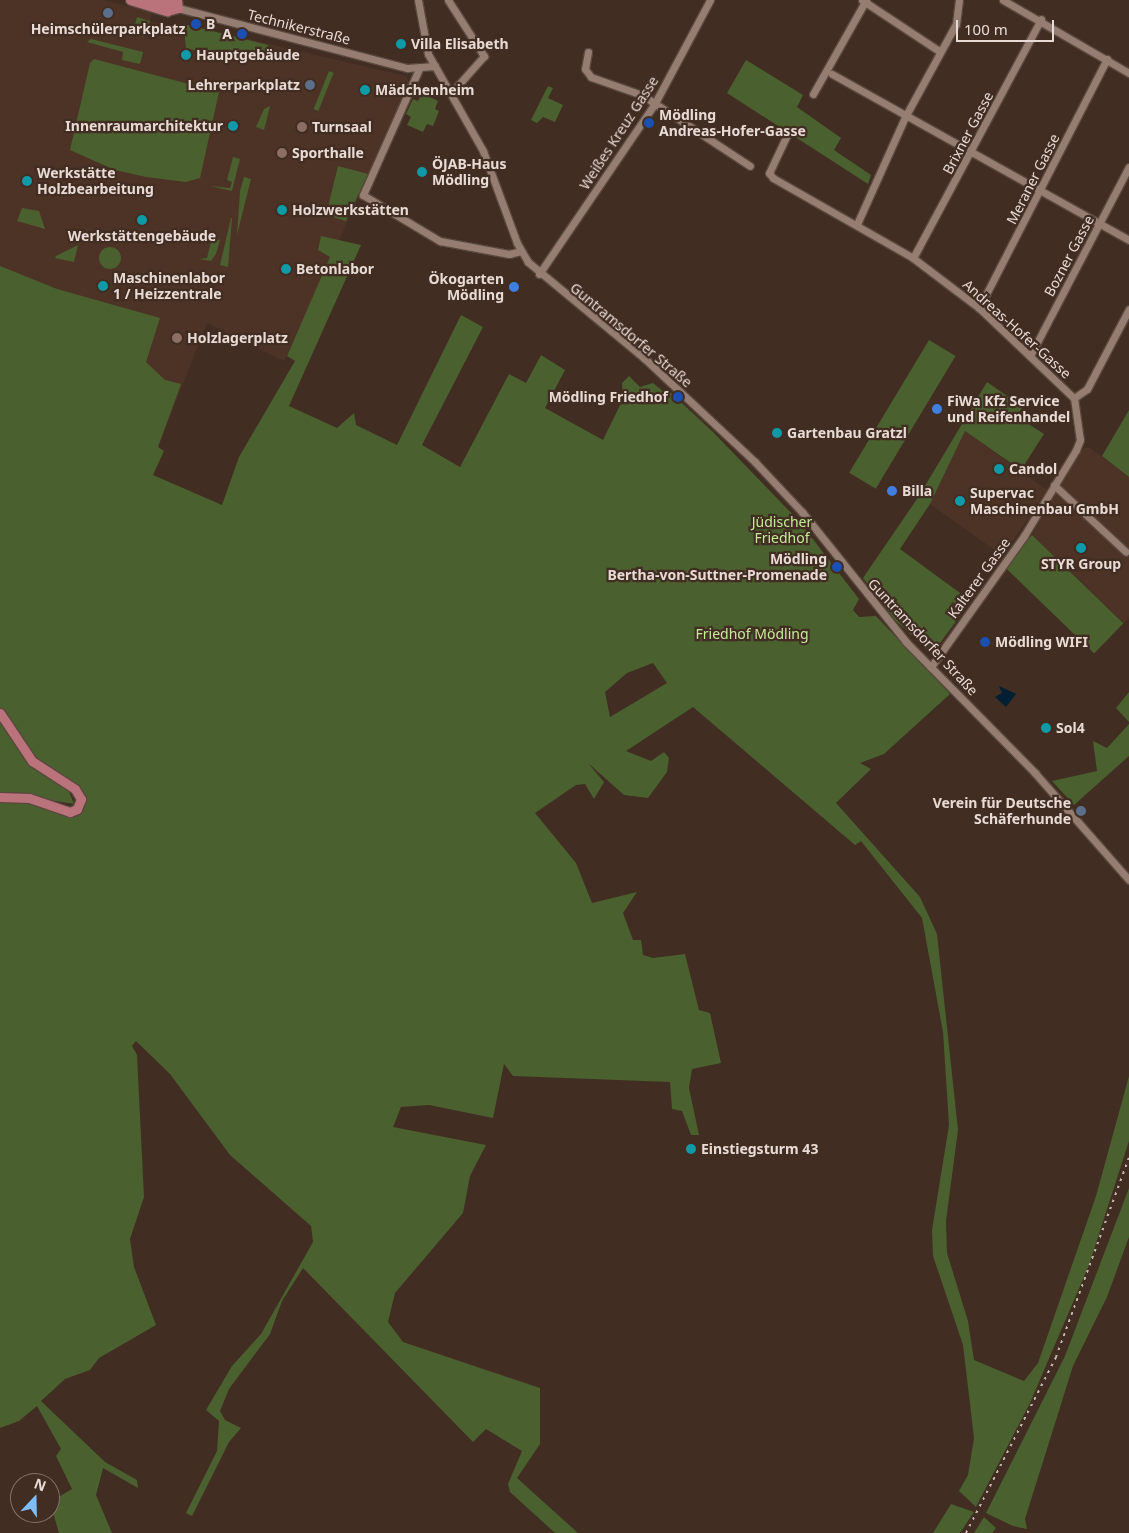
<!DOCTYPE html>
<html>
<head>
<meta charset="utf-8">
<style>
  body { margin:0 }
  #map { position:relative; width:1129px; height:1533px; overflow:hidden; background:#412d22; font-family:"Noto Sans",sans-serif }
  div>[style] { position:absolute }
  .built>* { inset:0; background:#4d3325 }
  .green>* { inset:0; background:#4a602f; transform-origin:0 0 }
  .round { border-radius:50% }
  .water>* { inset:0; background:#021f34 }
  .roads { filter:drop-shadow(1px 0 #59483f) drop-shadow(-1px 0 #59483f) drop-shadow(0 1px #59483f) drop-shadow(0 -1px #59483f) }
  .minor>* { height:7px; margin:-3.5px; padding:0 3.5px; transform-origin:3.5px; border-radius:3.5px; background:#957e71 }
  .major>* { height:9px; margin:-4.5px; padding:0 4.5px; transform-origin:4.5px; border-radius:4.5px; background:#ba737a }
  .rail>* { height:2px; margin-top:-1px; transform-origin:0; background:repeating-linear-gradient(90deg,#c6b7b0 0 2.5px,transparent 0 7.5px) }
  .dots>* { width:14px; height:14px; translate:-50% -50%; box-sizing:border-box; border:2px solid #412d22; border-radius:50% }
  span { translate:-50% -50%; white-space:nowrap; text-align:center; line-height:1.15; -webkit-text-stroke:4.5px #412d22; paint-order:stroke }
  .poi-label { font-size:14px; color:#e8dad4; font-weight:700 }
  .left { translate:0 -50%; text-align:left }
  .right { translate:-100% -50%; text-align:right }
  .street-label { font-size:14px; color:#e8dad4 }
  .park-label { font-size:14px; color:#c4ec97 }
  .north { position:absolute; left:10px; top:1473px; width:50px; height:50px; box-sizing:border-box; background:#412d22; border:1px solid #847269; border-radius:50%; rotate:21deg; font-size:14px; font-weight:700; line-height:20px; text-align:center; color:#e8dad4 }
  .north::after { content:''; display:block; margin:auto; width:18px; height:22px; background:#7cbef9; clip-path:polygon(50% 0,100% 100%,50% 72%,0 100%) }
  .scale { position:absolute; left:956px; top:20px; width:98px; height:22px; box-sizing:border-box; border:2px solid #e8dad4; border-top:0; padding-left:6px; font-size:15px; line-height:18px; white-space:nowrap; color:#e8dad4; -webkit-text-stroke:4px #412d22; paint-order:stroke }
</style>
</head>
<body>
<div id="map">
  <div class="built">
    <i style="clip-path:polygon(0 0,102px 0,152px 12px,150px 21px,178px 28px,184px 24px,406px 76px,410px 85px,284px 361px,207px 323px,158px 447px,0 479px)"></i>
    <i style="clip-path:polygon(965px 431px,1047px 490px,1003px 556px,930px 504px)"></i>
    <i style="clip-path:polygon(1089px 447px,1129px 477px,1129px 618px,1124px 623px,1032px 535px,1082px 449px)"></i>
  </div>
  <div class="green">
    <i style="clip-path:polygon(137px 17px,150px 21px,143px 37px,115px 30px,134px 28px)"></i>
    <i style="clip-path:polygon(184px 24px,268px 45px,265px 58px,241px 52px,239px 61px,186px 48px,184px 29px,178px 28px)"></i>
    <i style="clip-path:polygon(91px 39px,143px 52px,140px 64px,122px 60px,123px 52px,87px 42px)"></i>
    <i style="clip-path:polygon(94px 59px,219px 92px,200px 178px,186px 182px,146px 177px,115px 170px,70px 150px,90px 63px)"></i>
    <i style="clip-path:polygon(746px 60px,803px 95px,797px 107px,841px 138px,834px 150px,871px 175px,868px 184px,727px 93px)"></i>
    <i style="left:329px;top:71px;width:5px;height:41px;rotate:22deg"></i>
    <i style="clip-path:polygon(548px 86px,553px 88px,548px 98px,563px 105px,555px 122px,543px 117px,537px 123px,531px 120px)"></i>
    <i style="clip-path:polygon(422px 93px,438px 101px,435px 109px,439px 111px,433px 126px,427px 124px,423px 132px,407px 125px,411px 117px,406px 114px,413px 99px,418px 101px)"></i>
    <i style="clip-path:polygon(270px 106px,264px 130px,256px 127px,264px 109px)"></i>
    <i style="clip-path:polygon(233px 157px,240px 159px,232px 191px,210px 186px,230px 188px,232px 182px,227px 180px)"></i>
    <i style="clip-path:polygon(338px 166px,368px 174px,346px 221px,326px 215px)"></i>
    <i style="clip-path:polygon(244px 177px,251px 179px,237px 235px,240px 191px)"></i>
    <i style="clip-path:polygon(22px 208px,39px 211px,45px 229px,17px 221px)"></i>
    <i style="clip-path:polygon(231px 218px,232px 218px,228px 267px,220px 265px)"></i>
    <i style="clip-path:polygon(evenodd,321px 236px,361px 245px,289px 406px,337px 428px,354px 413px,356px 425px,397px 445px,461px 315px,483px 327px,422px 445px,460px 467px,509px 374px,526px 383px,541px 355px,565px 370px,545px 408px,603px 440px,623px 399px,622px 383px,629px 376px,640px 387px,653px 383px,665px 393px,668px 390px,713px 432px,799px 521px,859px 599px,853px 610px,859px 617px,876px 616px,950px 694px,884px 754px,860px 763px,871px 769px,836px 803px,920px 897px,937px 934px,958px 1130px,946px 1221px,947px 1253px,968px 1321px,974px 1360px,1024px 1381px,1038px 1363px,1096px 1196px,1129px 1076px,1129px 1141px,1089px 1265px,1030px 1403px,976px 1507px,959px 1491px,968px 1475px,974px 1438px,963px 1345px,933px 1256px,932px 1230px,949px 1125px,943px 1032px,922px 918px,861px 841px,855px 845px,693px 707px,626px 751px,651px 761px,664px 752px,669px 758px,667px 772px,648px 798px,624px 795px,588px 763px,604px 782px,594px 799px,585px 784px,576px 785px,535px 813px,576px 863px,592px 903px,637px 892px,623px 913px,633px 940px,641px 940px,643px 955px,653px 958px,685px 954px,699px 1010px,710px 1013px,721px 1063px,692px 1069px,689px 1088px,699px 1135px,691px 1135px,682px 1111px,672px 1109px,670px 1082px,513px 1076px,504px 1064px,493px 1118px,429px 1105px,401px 1107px,393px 1127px,486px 1145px,470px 1176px,463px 1213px,395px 1293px,388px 1322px,403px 1342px,540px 1388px,540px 1444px,517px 1478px,578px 1533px,555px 1533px,510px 1492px,508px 1484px,522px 1451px,486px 1429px,473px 1442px,303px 1268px,282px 1301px,270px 1334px,229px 1389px,220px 1411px,225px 1420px,241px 1428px,229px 1442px,192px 1516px,186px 1513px,217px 1451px,219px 1421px,206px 1410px,232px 1366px,261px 1334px,313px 1242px,312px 1233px,311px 1226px,230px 1155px,170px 1074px,136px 1041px,132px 1046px,137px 1055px,144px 1197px,130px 1239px,134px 1267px,156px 1325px,99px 1358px,90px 1370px,65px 1379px,41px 1401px,105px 1462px,137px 1480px,138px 1488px,103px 1468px,96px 1495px,112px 1533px,59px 1533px,50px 1502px,72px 1489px,56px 1456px,61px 1449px,37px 1406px,19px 1421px,0 1428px,0 801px,22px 800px,71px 815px,85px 803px,81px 789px,32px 756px,0 707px,0 266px,57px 289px,160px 318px,146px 362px,165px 380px,181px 384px,158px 447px,164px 451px,153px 475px,222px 505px,239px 457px,295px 361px,287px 356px,330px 257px,318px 250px,321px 236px,653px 663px,667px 683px,610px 717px,605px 692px,627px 673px,653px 663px)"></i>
    <i style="clip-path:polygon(212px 238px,220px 240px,216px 254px,211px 261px,199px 259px,207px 258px)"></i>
    <i style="clip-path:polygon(78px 245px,74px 262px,55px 258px,56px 256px)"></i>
    <i class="round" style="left:99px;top:247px;width:22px;height:22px"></i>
    <i style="left:929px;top:340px;width:31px;height:155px;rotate:31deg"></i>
    <i style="clip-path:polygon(987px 382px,1023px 407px,1016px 416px,1044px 434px,1021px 470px,965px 431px,930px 504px,900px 549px,971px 601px,932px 654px,895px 620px,863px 578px,919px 496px)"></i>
    <i style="clip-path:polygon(1129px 410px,1129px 477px,1102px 456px)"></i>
    <i style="left:1032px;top:535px;width:127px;height:42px;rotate:44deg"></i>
    <i style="clip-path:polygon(1129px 692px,1129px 722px,1116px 708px)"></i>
    <i style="clip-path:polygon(0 720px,35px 769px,68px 789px,74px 804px,0 792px)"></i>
    <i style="clip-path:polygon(1129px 724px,1129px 756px,1074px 805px,1052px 781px,1097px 771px,1093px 741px,1107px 748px)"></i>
    <i style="clip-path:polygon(1129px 1188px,1129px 1237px,1107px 1297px,1073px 1366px,1025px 1519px,1027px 1529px,1013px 1526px,986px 1513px,1065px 1356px)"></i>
    <i style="clip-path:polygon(951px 1504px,974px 1512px,960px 1533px,933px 1533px)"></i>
    <i style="clip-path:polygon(984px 1517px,996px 1528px,992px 1533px,974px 1533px)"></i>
  </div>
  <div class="water">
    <i style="clip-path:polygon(999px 686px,1016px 694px,1006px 707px,995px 697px,1002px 693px)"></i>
  </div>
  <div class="roads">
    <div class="minor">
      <i style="left:418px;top:0;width:55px;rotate:79.5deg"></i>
      <i style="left:428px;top:54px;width:112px;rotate:60.4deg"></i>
      <i style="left:483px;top:151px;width:98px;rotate:69.7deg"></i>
      <i style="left:517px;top:243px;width:22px;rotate:60deg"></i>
      <i style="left:528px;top:262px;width:151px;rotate:39.6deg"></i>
      <i style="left:644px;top:358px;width:152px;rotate:43.1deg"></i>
      <i style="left:755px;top:462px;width:69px;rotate:46.8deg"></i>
      <i style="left:802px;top:512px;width:166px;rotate:51.3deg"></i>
      <i style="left:906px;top:642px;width:184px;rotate:45.4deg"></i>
      <i style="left:1035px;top:773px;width:142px;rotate:48.7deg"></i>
      <i style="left:448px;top:0;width:67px;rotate:57.3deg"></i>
      <i style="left:484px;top:56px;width:50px;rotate:131.7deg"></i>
      <i style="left:862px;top:0;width:92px;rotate:33.5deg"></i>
      <i style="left:1003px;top:0;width:146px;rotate:30.1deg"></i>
      <i style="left:178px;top:8px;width:237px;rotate:14.7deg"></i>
      <i style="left:407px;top:68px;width:28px;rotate:-4deg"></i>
      <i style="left:588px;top:52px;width:17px;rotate:100deg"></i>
      <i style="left:585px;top:69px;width:10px;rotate:53deg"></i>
      <i style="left:591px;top:77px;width:54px;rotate:19.4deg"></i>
      <i style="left:642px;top:95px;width:129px;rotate:33.3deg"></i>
      <i style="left:419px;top:69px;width:138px;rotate:114deg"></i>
      <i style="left:363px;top:195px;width:90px;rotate:30.9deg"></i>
      <i style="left:440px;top:241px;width:70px;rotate:10.7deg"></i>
      <i style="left:509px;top:254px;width:12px;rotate:-14deg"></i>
      <i style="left:832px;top:74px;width:340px;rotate:29.2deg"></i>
      <i style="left:813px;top:94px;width:108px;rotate:-60.6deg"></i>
      <i style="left:787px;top:135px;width:42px;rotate:115.3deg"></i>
      <i style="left:769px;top:173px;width:6px;rotate:51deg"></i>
      <i style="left:773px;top:178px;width:161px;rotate:29.7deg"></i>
      <i style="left:913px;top:258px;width:83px;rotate:37.1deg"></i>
      <i style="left:979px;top:308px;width:131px;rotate:43.5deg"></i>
      <i style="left:1074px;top:398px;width:42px;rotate:81.9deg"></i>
      <i style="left:1080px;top:440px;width:11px;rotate:112deg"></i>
      <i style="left:1076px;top:450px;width:100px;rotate:121.2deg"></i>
      <i style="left:1024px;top:536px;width:161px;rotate:125.4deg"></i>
      <i style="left:857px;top:224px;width:117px;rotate:-65.8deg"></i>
      <i style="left:905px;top:117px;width:106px;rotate:-61.3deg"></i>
      <i style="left:956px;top:24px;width:24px;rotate:-83deg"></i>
      <i style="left:913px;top:258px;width:271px;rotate:-61.8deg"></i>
      <i style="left:539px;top:274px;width:207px;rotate:-55.8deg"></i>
      <i style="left:655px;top:103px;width:117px;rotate:-61.9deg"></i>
      <i style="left:979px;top:308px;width:280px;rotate:-62.8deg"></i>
      <i style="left:1030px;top:356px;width:213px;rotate:-62.4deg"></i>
      <i style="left:1074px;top:398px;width:16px;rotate:-35deg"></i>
      <i style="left:1087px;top:389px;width:90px;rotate:-62.3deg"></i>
      <i style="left:1054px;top:485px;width:98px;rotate:42.9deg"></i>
    </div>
    <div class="major">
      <i style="left:130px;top:0;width:39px;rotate:17deg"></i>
      <i style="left:167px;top:11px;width:11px;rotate:-15deg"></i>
      <i style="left:178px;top:8px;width:8px;rotate:-97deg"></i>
      <i style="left:147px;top:0;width:29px;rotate:6deg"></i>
      <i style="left:0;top:713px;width:58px;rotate:56.3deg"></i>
      <i style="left:32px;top:761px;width:51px;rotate:33.1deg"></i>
      <i style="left:75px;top:789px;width:12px;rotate:59deg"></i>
      <i style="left:81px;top:799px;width:11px;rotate:112deg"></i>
      <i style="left:77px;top:809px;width:8px;rotate:157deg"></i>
      <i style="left:70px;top:812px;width:43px;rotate:-161.1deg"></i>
      <i style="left:29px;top:798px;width:29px;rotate:-178deg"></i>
    </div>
  </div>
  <div class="rail">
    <i style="left:966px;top:1533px;width:198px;rotate:-62.9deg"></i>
    <i style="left:1056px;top:1357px;width:212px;rotate:-69.9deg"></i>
  </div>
  <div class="dots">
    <i style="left:108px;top:13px;background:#5c6f8a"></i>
    <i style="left:196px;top:24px;background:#1a4fb4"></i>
    <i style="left:242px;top:34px;background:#1a4fb4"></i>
    <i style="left:401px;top:44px;background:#0f9aa8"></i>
    <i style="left:186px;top:55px;background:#0f9aa8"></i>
    <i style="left:310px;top:85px;background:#5c6f8a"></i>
    <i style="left:365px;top:90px;background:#0f9aa8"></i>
    <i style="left:649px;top:123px;background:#1a4fb4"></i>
    <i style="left:233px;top:126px;background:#0f9aa8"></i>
    <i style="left:302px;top:127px;background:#8d6e63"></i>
    <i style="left:282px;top:153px;background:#8d6e63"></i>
    <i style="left:422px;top:172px;background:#0f9aa8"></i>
    <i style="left:27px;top:181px;background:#0f9aa8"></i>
    <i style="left:282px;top:210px;background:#0f9aa8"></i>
    <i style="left:142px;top:220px;background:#0f9aa8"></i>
    <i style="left:286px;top:269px;background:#0f9aa8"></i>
    <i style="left:103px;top:286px;background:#0f9aa8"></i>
    <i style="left:514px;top:287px;background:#3f7fe0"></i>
    <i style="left:177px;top:338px;background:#8d6e63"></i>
    <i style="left:678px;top:397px;background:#1a4fb4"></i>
    <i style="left:937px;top:409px;background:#3f7fe0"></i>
    <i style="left:777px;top:433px;background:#0f9aa8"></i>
    <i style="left:999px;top:469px;background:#0f9aa8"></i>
    <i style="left:892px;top:491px;background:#3f7fe0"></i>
    <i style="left:960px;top:501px;background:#0f9aa8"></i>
    <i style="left:1081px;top:548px;background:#0f9aa8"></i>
    <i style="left:837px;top:567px;background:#1a4fb4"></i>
    <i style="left:985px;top:642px;background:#1a4fb4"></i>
    <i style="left:1046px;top:728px;background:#0f9aa8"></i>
    <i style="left:1081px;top:811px;background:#5c6f8a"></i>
    <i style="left:691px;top:1149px;background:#0f9aa8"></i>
  </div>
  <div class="poi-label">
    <span class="left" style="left:206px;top:24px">B</span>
    <span style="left:108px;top:29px">Heimschülerparkplatz</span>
    <span class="right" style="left:232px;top:34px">A</span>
    <span class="left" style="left:411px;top:44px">Villa Elisabeth</span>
    <span class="left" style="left:196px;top:55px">Hauptgebäude</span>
    <span class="right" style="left:300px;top:85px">Lehrerparkplatz</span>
    <span class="left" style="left:375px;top:90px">Mädchenheim</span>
    <span class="left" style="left:659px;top:123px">Mödling<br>Andreas-Hofer-Gasse</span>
    <span class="right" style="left:223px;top:126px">Innenraumarchitektur</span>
    <span class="left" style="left:312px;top:127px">Turnsaal</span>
    <span class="left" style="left:292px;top:153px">Sporthalle</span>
    <span class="left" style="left:432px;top:172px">ÖJAB-Haus<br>Mödling</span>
    <span class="left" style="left:37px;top:181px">Werkstätte<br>Holzbearbeitung</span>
    <span class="left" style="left:292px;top:210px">Holzwerkstätten</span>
    <span style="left:142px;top:236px">Werkstättengebäude</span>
    <span class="left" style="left:296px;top:269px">Betonlabor</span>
    <span class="left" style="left:113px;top:286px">Maschinenlabor<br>1 / Heizzentrale</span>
    <span class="right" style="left:504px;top:287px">Ökogarten<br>Mödling</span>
    <span class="left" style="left:187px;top:338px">Holzlagerplatz</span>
    <span class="right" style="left:668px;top:397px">Mödling Friedhof</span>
    <span class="left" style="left:947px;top:409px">FiWa Kfz Service<br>und Reifenhandel</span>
    <span class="left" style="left:787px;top:433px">Gartenbau Gratzl</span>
    <span class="left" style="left:1009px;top:469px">Candol</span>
    <span class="left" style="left:902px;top:491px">Billa</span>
    <span class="left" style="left:970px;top:501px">Supervac<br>Maschinenbau GmbH</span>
    <span class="right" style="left:827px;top:567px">Mödling<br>Bertha-von-Suttner-Promenade</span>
    <span style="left:1081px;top:564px">STYR Group</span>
    <span class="left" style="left:995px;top:642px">Mödling WIFI</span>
    <span class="left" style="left:1056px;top:728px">Sol4</span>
    <span class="right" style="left:1071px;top:811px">Verein für Deutsche<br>Schäferhunde</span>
    <span class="left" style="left:701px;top:1149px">Einstiegsturm 43</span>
  </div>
  <div class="street-label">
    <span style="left:299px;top:27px;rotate:14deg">Technikerstraße</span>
    <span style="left:619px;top:133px;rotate:-57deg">Weißes Kreuz Gasse</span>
    <span style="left:968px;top:133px;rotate:-62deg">Brixner Gasse</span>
    <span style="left:1033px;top:179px;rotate:-63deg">Meraner Gasse</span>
    <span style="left:1069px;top:256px;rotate:-62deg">Bozner Gasse</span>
    <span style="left:1017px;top:329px;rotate:42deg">Andreas-Hofer-Gasse</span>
    <span style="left:631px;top:335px;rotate:40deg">Guntramsdorfer Straße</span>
    <span style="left:979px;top:578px;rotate:-54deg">Kalterer Gasse</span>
    <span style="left:923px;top:637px;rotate:47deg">Guntramsdorfer Straße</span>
  </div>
  <div class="park-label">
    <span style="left:782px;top:530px">Jüdischer<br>Friedhof</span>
    <span style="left:752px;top:634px">Friedhof Mödling</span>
  </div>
  <div class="north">N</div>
  <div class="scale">100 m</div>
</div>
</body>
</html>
